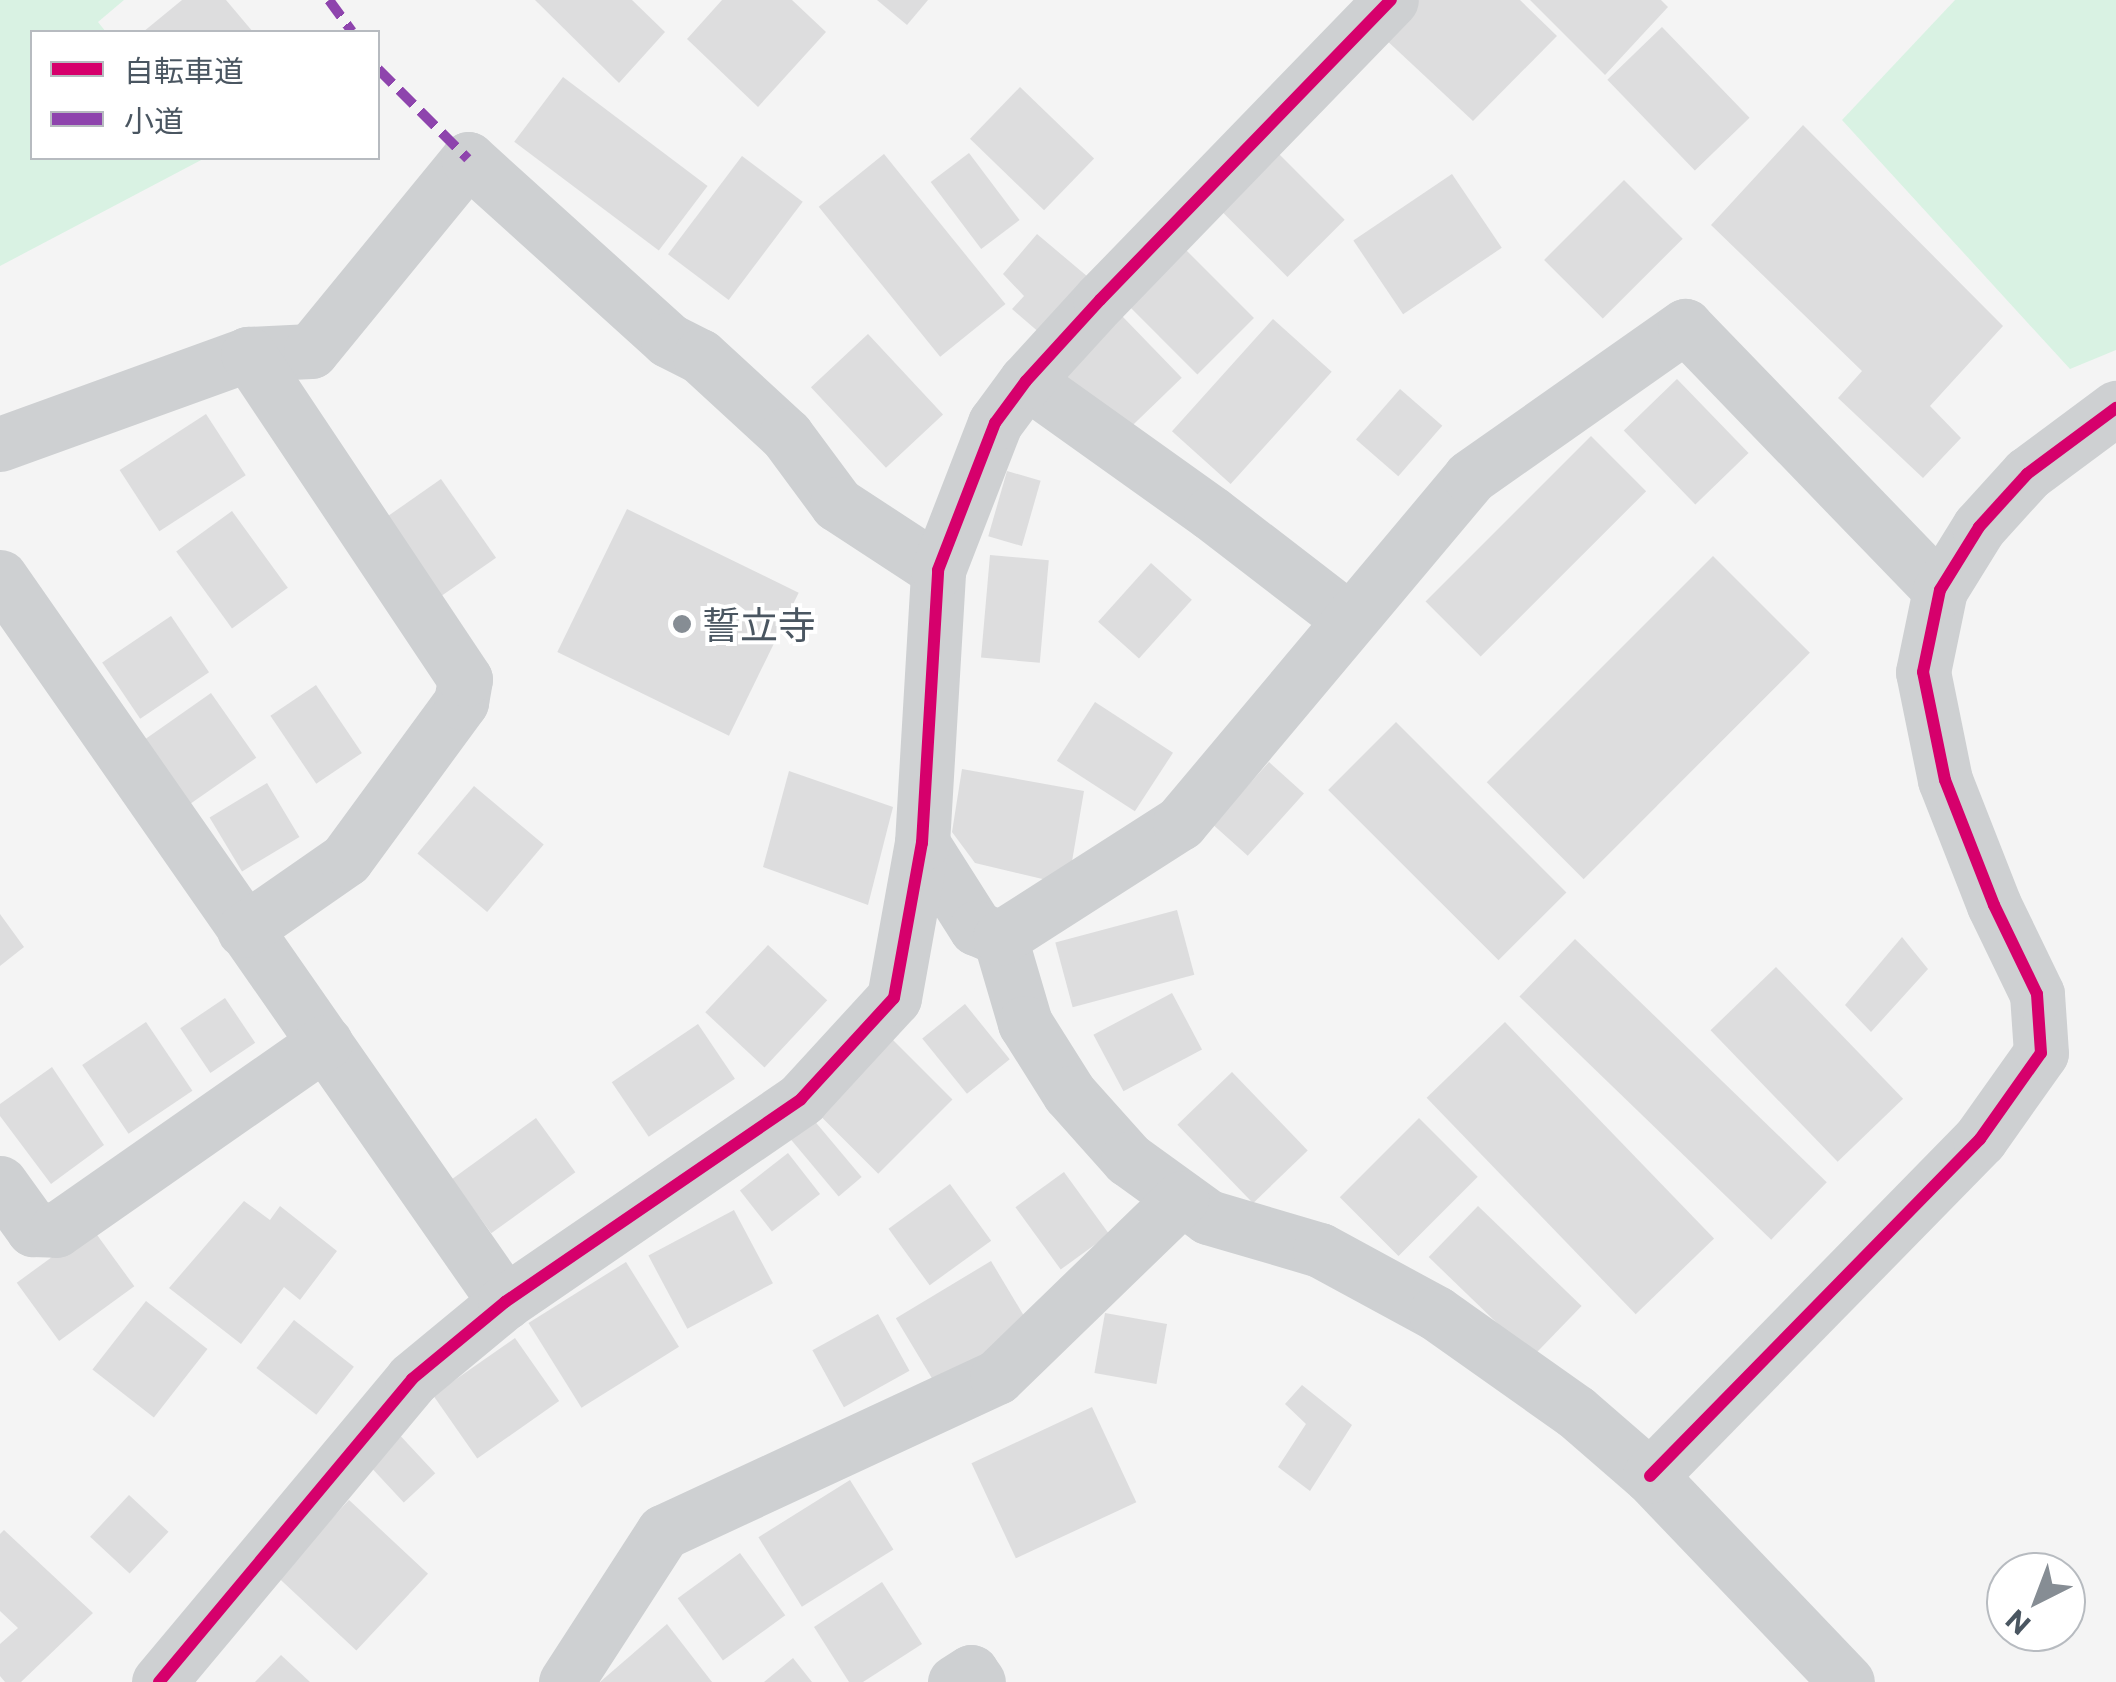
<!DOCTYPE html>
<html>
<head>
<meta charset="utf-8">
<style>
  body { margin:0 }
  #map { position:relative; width:2116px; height:1682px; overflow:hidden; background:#f4f4f4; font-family:Commissioner,"Noto Sans JP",sans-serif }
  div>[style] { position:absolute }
  .green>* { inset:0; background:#d9f2e3 }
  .building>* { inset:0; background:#ddddde; transform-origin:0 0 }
  .minor>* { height:55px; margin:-27.5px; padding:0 27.5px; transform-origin:27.5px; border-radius:27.5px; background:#ced0d2 }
  .quiet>* { height:10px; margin-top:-5px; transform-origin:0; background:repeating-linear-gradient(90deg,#8e44ad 0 20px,transparent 0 30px) }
  .cycleway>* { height:12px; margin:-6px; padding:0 6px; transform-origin:6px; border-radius:6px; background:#d6006c }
  .dots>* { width:28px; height:28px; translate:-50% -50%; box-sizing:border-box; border:5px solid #fff; border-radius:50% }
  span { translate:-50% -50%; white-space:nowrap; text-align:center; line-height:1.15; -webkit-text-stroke:8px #fff; paint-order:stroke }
  .poi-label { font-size:38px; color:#4a5661 }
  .left { translate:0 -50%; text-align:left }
  .legend { position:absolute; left:30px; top:30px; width:350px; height:130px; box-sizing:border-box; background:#fff; border:2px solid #b7bbc0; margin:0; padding:12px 18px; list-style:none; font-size:30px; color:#4a5661 }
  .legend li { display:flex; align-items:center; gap:20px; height:50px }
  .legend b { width:50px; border:2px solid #b7bbc0 }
  .north { position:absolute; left:1986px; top:1552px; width:100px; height:100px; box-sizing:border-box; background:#fff; border:2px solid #b7bbc0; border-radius:50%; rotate:222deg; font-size:28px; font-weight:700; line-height:40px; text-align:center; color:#4a5661 }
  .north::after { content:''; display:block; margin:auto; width:35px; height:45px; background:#868d94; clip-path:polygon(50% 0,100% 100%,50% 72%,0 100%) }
</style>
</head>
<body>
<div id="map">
  <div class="green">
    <i style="clip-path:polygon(0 0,124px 0,98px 22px,106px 32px,32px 32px,32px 158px,205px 158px,0 266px)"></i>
    <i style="clip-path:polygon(1955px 0,2116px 0,2116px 350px,2070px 369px,1842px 120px)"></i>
  </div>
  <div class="building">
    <i style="clip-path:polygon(182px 0,226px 0,253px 32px,143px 32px)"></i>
    <i style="clip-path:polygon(535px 0,632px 0,665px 32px,619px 83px)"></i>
    <i style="clip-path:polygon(722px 0,792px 0,826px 32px,758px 107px,687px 39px)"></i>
    <i style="clip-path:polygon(877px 0,928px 0,907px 25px)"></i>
    <i style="clip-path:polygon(1419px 0,1520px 0,1557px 36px,1473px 121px,1383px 37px)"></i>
    <i style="clip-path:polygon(1530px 0,1661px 0,1668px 7px,1605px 75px)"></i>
    <i style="left:1662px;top:27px;width:126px;height:76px;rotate:46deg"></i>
    <i style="left:563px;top:77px;width:181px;height:81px;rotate:37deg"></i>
    <i style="left:1020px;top:87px;width:103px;height:72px;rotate:44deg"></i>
    <i style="clip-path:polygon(1803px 125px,2003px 326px,1930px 406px,1961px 438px,1923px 478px,1838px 398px,1862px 371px,1711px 225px)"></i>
    <i style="left:1269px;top:144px;width:107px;height:81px;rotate:45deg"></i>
    <i style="left:969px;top:153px;width:84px;height:48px;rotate:53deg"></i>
    <i style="left:884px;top:154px;width:193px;height:84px;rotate:51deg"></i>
    <i style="left:742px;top:156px;width:76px;height:123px;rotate:37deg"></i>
    <i style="left:1452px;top:174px;width:89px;height:119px;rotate:56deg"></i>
    <i style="left:1624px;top:180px;width:83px;height:113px;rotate:45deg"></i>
    <i style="clip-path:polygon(1037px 234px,1088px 277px,1041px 334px,1012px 309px,1024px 296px,1003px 274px)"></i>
    <i style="left:1179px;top:243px;width:106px;height:80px;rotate:45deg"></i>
    <i style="left:1122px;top:316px;width:86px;height:82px;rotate:46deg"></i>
    <i style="left:1273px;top:319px;width:79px;height:151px;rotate:42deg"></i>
    <i style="left:868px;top:334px;width:110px;height:78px;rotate:47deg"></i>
    <i style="left:1677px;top:379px;width:103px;height:74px;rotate:46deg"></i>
    <i style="left:1400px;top:389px;width:56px;height:67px;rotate:41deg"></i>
    <i style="left:206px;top:414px;width:73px;height:103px;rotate:57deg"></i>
    <i style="left:1591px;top:436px;width:78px;height:234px;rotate:45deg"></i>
    <i style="left:1007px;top:471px;width:35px;height:68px;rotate:16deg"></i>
    <i style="left:441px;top:479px;width:96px;height:73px;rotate:55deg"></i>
    <i style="left:627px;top:509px;width:191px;height:159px;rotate:26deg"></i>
    <i style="left:232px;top:511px;width:95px;height:69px;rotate:54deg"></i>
    <i style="left:990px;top:555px;width:59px;height:103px;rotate:5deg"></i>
    <i style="left:1713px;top:556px;width:137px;height:320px;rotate:45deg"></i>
    <i style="left:1151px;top:563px;width:55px;height:79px;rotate:42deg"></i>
    <i style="left:171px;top:616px;width:68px;height:83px;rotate:56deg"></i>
    <i style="left:316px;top:685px;width:82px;height:55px;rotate:56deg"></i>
    <i style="left:211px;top:693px;width:79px;height:87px;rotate:55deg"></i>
    <i style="left:1095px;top:702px;width:93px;height:70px;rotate:33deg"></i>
    <i style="left:1396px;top:722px;width:241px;height:96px;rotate:45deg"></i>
    <i style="left:1269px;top:762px;width:47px;height:84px;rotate:42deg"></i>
    <i style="clip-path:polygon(962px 769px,1084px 791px,1068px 885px,975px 863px,952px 832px)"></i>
    <i style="clip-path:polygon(789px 771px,893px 807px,868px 905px,763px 867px)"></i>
    <i style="left:267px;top:783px;width:63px;height:67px;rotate:59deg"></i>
    <i style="left:474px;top:786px;width:91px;height:88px;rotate:40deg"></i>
    <i style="left:1177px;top:910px;width:67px;height:126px;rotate:75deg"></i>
    <i style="clip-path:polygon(0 914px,24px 947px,0 966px)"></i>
    <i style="clip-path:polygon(1902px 937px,1928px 969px,1871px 1032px,1845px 1005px)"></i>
    <i style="left:1575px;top:939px;width:350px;height:80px;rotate:44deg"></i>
    <i style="left:768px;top:945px;width:81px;height:92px;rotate:43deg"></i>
    <i style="left:1776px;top:967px;width:183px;height:91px;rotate:46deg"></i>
    <i style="left:1172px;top:993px;width:64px;height:89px;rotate:62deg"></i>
    <i style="left:225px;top:998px;width:54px;height:54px;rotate:56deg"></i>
    <i style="left:965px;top:1004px;width:71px;height:55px;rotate:51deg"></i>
    <i style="left:146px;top:1022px;width:83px;height:77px;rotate:56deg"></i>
    <i style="left:1505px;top:1022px;width:301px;height:109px;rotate:46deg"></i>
    <i style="left:698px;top:1024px;width:66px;height:104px;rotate:56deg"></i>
    <i style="left:886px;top:1033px;width:94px;height:105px;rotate:45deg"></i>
    <i style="clip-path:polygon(52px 1067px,104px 1145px,51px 1184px,0 1116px,0 1104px)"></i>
    <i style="left:1232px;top:1072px;width:109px;height:76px;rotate:46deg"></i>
    <i style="left:807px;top:1112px;width:85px;height:30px;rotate:50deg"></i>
    <i style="left:536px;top:1118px;width:67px;height:104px;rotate:54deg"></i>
    <i style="left:1419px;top:1118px;width:83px;height:112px;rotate:45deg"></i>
    <i style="left:788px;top:1153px;width:52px;height:61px;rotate:52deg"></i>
    <i style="left:1064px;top:1172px;width:77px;height:60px;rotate:54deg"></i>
    <i style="left:950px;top:1184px;width:70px;height:76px;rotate:54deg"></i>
    <i style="clip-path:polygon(244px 1201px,270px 1220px,280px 1206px,337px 1251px,300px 1300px,284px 1287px,241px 1344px,169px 1288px)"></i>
    <i style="left:1478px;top:1206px;width:144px;height:71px;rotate:44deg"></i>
    <i style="left:734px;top:1210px;width:83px;height:97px;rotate:62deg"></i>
    <i style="left:92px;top:1228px;width:72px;height:93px;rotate:54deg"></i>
    <i style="left:991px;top:1261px;width:76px;height:111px;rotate:59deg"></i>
    <i style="left:626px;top:1262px;width:100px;height:115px;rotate:58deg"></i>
    <i style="left:146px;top:1301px;width:78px;height:87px;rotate:38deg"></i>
    <i style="left:1105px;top:1313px;width:63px;height:61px;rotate:10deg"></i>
    <i style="left:878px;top:1314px;width:65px;height:75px;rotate:61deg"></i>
    <i style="left:294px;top:1320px;width:76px;height:61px;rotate:38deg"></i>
    <i style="left:515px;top:1338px;width:77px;height:100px;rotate:55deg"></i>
    <i style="clip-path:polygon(1302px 1385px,1352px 1425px,1310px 1491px,1278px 1467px,1306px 1424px,1285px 1404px)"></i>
    <i style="left:1092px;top:1407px;width:105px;height:133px;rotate:65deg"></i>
    <i style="left:395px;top:1430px;width:59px;height:43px;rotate:47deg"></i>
    <i style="left:850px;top:1480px;width:82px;height:108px;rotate:58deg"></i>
    <i style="left:129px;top:1495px;width:54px;height:57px;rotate:43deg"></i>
    <i style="left:349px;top:1500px;width:108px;height:105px;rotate:43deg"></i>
    <i style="clip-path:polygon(4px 1530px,93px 1613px,21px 1682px,5px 1682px,0 1676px,0 1644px,18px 1628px,0 1611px,0 1534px)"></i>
    <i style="left:740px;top:1553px;width:77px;height:77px;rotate:54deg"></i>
    <i style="clip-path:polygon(882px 1582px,922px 1644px,863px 1682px,849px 1682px,814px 1627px)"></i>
    <i style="clip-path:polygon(667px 1624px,712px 1682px,600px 1682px)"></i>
    <i style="clip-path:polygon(281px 1655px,310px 1682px,255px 1682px)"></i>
    <i style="clip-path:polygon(793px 1658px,812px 1682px,764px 1682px)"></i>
  </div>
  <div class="minor">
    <i style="left:1026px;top:381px;width:227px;rotate:35.5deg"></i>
    <i style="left:1211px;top:513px;width:175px;rotate:37.6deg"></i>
    <i style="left:0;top:444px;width:264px;rotate:-19.9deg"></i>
    <i style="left:248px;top:354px;width:63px;rotate:-2.7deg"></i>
    <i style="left:311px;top:351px;width:248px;rotate:-50.7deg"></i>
    <i style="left:468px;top:159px;width:270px;rotate:42.1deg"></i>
    <i style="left:668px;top:340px;width:36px;rotate:27deg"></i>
    <i style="left:700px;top:356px;width:117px;rotate:42.6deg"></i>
    <i style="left:786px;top:435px;width:86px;rotate:53.5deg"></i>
    <i style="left:837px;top:504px;width:121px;rotate:33.2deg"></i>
    <i style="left:0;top:577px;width:884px;rotate:55.14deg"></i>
    <i style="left:922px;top:843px;width:101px;rotate:57.6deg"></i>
    <i style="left:976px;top:928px;width:26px;rotate:23deg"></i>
    <i style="left:1000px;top:938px;width:89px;rotate:73.6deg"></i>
    <i style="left:1025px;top:1023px;width:83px;rotate:57.8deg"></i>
    <i style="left:1069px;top:1093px;width:89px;rotate:48.2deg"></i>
    <i style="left:1128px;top:1159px;width:99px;rotate:35.9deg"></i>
    <i style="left:1208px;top:1217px;width:117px;rotate:16.4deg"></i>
    <i style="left:1320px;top:1250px;width:132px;rotate:28.5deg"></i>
    <i style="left:1436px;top:1313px;width:171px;rotate:35.3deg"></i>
    <i style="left:1576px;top:1412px;width:98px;rotate:40.9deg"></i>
    <i style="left:1650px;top:1476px;width:285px;rotate:46.3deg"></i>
    <i style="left:244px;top:930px;width:124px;rotate:-34.8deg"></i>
    <i style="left:346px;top:859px;width:195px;rotate:-53.8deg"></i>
    <i style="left:461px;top:702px;width:23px;rotate:-80deg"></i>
    <i style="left:465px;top:679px;width:391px;rotate:-123.7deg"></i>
    <i style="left:1000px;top:938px;width:214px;rotate:-32.6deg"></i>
    <i style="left:1180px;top:823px;width:451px;rotate:-50deg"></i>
    <i style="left:1470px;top:477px;width:263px;rotate:-35.1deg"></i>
    <i style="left:1685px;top:326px;width:367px;rotate:46deg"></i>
    <i style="left:0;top:1183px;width:57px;rotate:54.3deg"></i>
    <i style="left:33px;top:1229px;width:23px;rotate:2deg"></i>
    <i style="left:56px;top:1230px;width:328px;rotate:-34.9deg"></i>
    <i style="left:1650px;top:1476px;width:472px;rotate:-45.6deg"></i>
    <i style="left:1980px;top:1139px;width:105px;rotate:-54.7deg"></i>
    <i style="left:2041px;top:1053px;width:59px;rotate:-93.9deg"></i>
    <i style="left:2037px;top:994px;width:99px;rotate:-115.8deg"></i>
    <i style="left:1994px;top:905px;width:134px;rotate:-111.4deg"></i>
    <i style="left:1945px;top:780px;width:110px;rotate:-101.5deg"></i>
    <i style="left:1923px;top:672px;width:84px;rotate:-78.3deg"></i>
    <i style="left:1940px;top:590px;width:74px;rotate:-58.2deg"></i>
    <i style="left:1979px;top:527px;width:72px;rotate:-47.8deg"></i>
    <i style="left:2027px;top:474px;width:111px;rotate:-36.6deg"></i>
    <i style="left:159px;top:1682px;width:395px;rotate:-50.1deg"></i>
    <i style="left:412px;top:1379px;width:121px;rotate:-39.6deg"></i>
    <i style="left:505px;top:1302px;width:359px;rotate:-34.4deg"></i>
    <i style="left:801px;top:1099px;width:137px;rotate:-47.4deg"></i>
    <i style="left:894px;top:998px;width:158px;rotate:-79.8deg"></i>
    <i style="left:922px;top:843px;width:273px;rotate:-86.6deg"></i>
    <i style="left:938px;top:570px;width:158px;rotate:-68.8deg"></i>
    <i style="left:995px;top:423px;width:52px;rotate:-53.6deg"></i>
    <i style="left:1026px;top:381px;width:110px;rotate:-47.6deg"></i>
    <i style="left:1100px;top:300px;width:418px;rotate:-45.9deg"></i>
    <i style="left:566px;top:1682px;width:179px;rotate:-57.1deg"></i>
    <i style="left:663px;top:1532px;width:368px;rotate:-24.9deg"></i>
    <i style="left:997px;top:1377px;width:257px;rotate:-44.1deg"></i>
    <i style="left:955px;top:1682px;width:19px;rotate:-32deg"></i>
    <i style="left:971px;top:1672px;width:12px;rotate:55deg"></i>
  </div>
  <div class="quiet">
    <i style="left:329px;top:0;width:39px;rotate:54deg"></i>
    <i style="left:378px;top:69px;width:127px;rotate:45deg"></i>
  </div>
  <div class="cycleway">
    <i style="left:1650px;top:1476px;width:472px;rotate:-45.6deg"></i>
    <i style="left:1980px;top:1139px;width:105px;rotate:-54.7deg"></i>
    <i style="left:2041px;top:1053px;width:59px;rotate:-93.9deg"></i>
    <i style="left:2037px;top:994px;width:99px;rotate:-115.8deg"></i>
    <i style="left:1994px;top:905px;width:134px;rotate:-111.4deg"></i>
    <i style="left:1945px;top:780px;width:110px;rotate:-101.5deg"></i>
    <i style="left:1923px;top:672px;width:84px;rotate:-78.3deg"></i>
    <i style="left:1940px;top:590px;width:74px;rotate:-58.2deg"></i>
    <i style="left:1979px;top:527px;width:72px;rotate:-47.8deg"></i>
    <i style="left:2027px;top:474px;width:111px;rotate:-36.6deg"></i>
    <i style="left:159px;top:1682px;width:395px;rotate:-50.1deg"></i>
    <i style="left:412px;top:1379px;width:121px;rotate:-39.6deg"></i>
    <i style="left:505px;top:1302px;width:359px;rotate:-34.4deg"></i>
    <i style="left:801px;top:1099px;width:137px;rotate:-47.4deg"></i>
    <i style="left:894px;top:998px;width:158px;rotate:-79.8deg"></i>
    <i style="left:922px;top:843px;width:273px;rotate:-86.6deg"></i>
    <i style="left:938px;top:570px;width:158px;rotate:-68.8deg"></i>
    <i style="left:995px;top:423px;width:52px;rotate:-53.6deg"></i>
    <i style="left:1026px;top:381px;width:110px;rotate:-47.6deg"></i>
    <i style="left:1100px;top:300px;width:418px;rotate:-45.9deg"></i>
  </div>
  <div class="dots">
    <i style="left:682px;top:624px;background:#868d94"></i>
  </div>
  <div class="poi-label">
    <span class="left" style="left:702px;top:624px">誓立寺</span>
  </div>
  <ul class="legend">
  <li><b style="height:12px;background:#d6006c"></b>自転車道</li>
  <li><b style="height:12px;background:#8e44ad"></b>小道</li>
  </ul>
  <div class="north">N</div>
</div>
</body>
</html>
